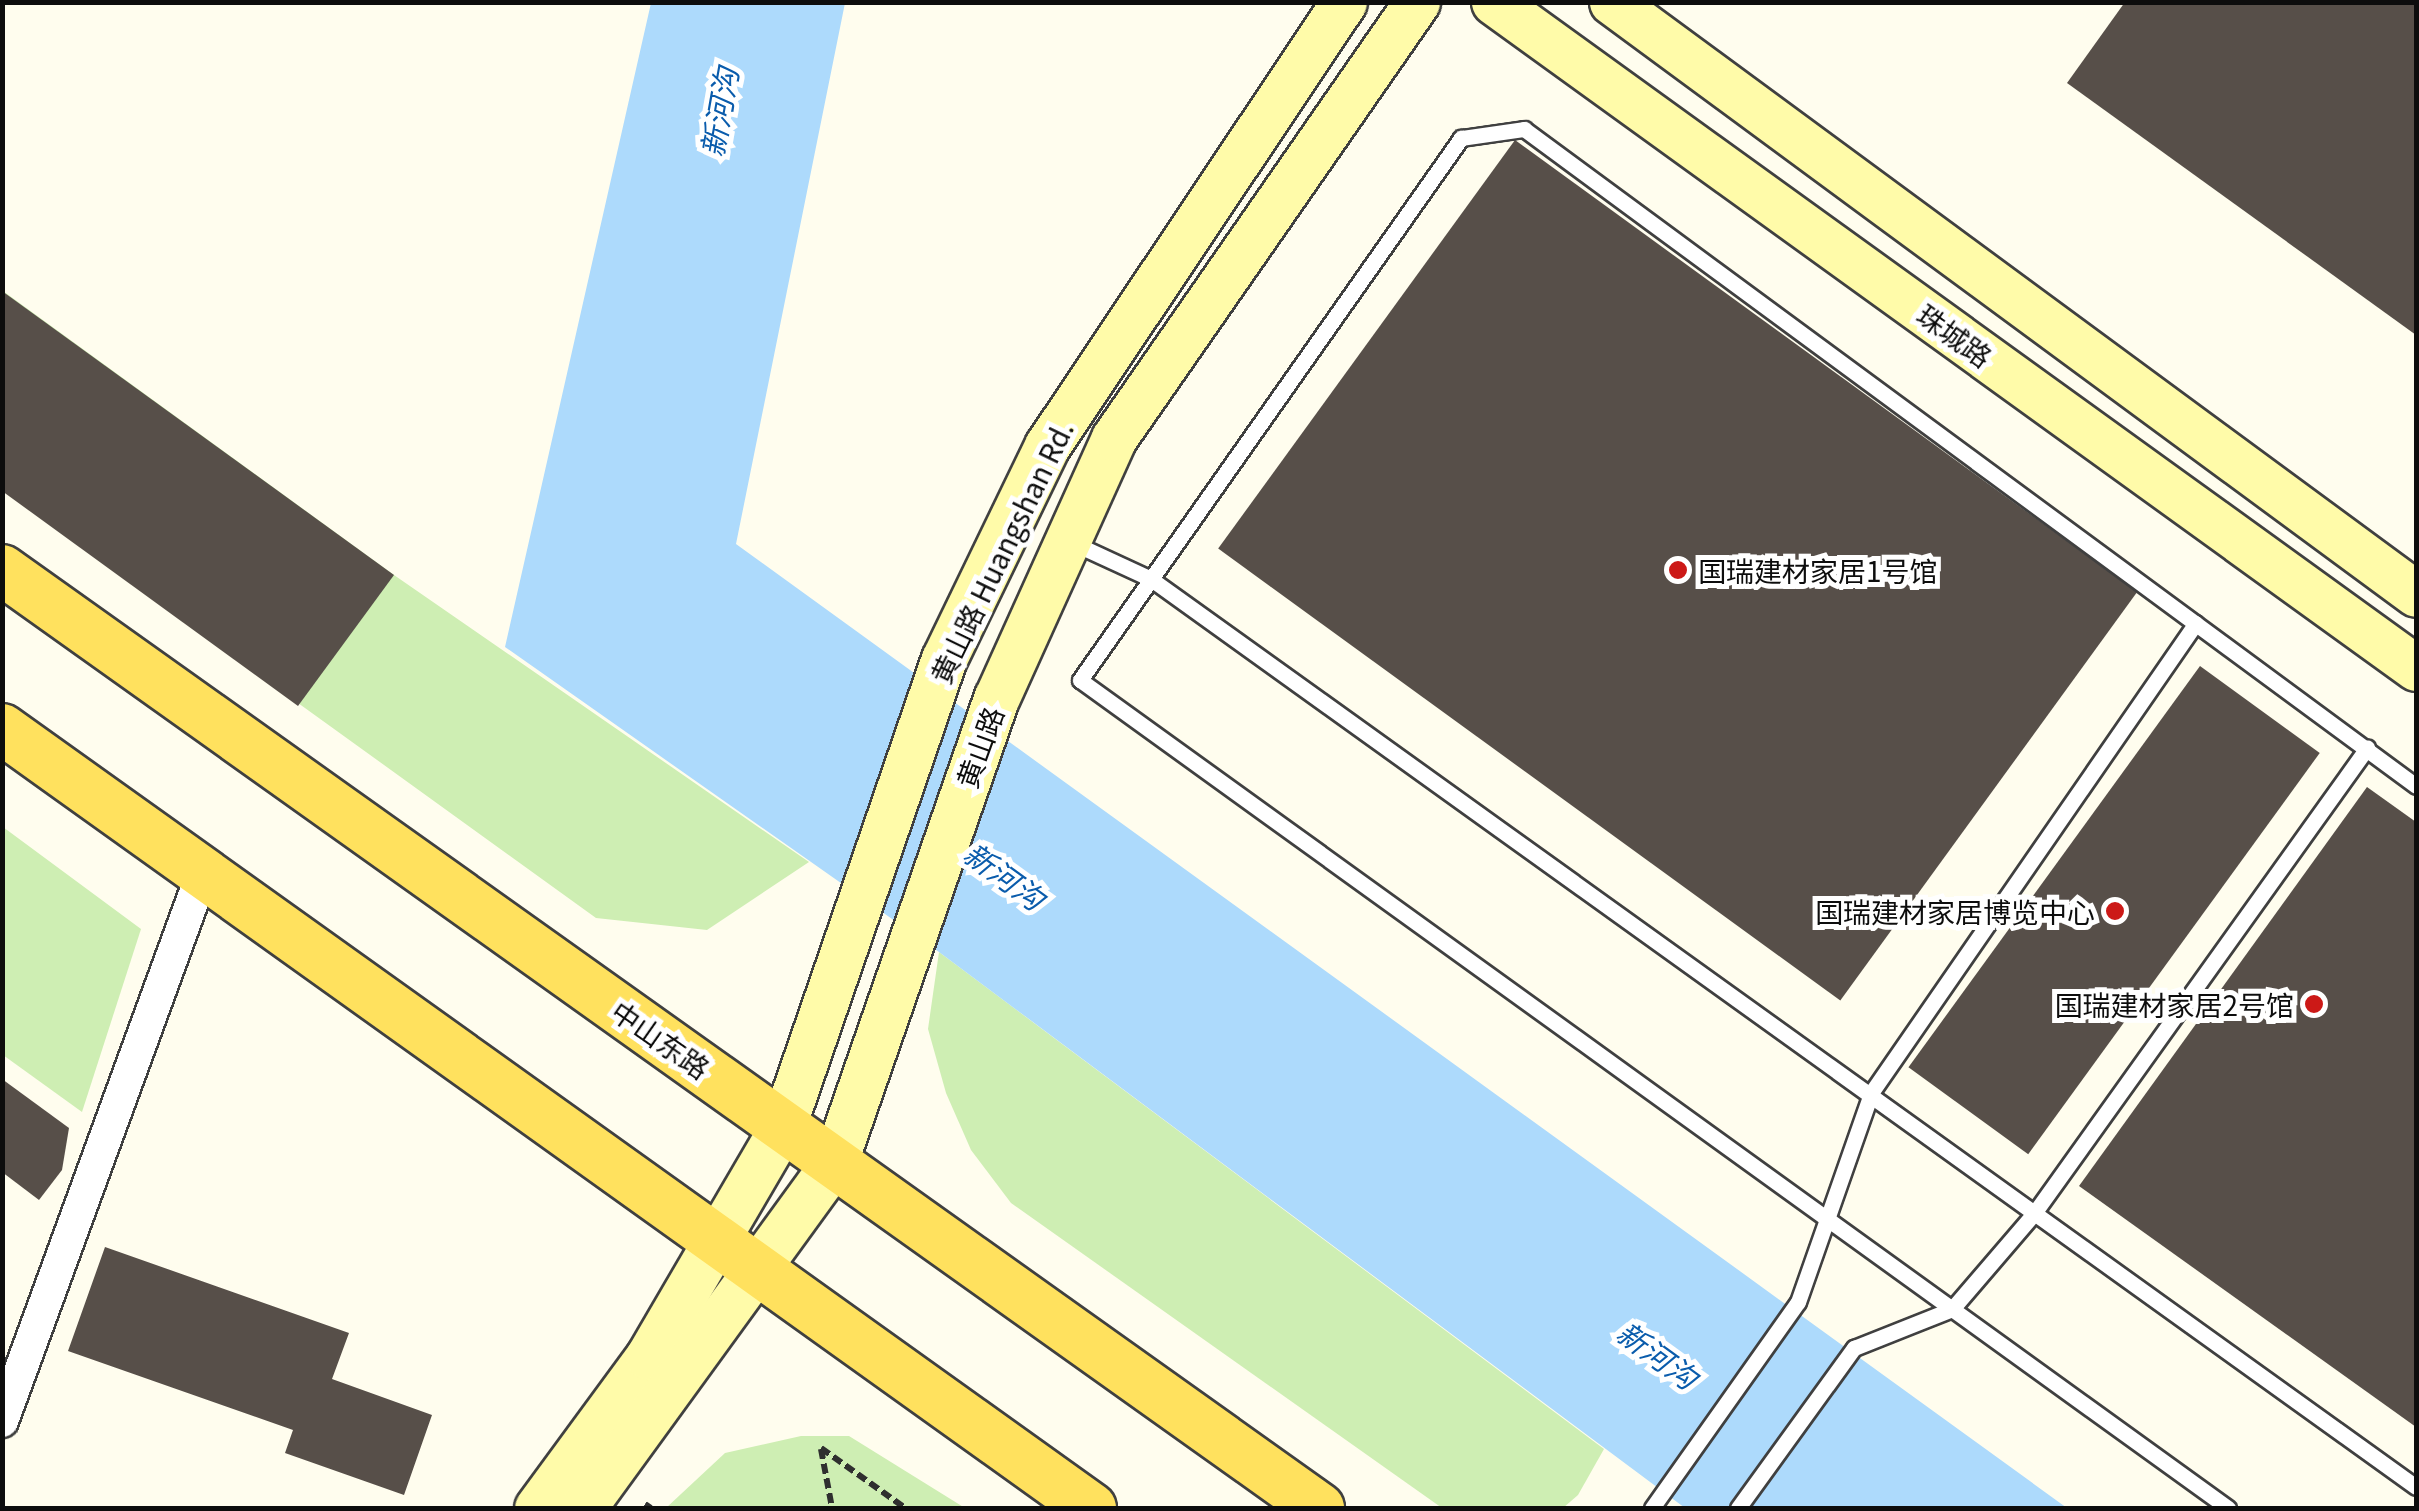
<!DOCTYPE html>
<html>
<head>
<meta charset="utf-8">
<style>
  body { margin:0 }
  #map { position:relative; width:2419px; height:1511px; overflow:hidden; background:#fffdee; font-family:Georgia,"Noto Sans SC",serif }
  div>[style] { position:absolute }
  .green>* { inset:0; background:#ceeeb3 }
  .water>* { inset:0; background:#addafc }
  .building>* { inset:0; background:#574f49; transform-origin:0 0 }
  .path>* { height:6px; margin-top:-3px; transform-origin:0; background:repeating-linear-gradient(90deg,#2f2f2f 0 10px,transparent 0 15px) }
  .roads { filter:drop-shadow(2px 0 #404040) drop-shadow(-2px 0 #404040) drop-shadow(0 2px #404040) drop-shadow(0 -2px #404040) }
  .lane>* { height:15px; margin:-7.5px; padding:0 7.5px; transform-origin:7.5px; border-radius:7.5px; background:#fff }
  .street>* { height:32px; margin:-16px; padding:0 16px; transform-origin:16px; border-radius:16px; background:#fff }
  .secondary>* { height:45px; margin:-22.5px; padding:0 22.5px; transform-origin:22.5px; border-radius:22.5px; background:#fffba9 }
  .primary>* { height:50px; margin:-25px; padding:0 25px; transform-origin:25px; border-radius:25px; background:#ffe15e }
  .dots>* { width:28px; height:28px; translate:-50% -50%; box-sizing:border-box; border:5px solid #fff; border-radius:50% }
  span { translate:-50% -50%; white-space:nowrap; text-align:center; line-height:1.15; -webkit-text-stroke:10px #fff; paint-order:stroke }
  .street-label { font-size:28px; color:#0d0d0d }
  .poi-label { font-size:28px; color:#0d0d0d }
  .left { translate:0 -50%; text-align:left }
  .right { translate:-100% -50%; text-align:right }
  .water-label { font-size:30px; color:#0a5cac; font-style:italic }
  .frame { position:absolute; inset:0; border:5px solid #0d0d0d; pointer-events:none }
</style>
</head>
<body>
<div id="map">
  <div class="green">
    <i style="clip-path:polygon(3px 291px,394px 575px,809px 862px,707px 930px,596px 918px,3px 490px)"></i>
    <i style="clip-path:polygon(3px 827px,141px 929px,82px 1112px,3px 1055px)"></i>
    <i style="clip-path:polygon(939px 952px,1604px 1449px,1578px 1495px,1563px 1508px,1442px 1508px,1011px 1203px,971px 1150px,946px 1093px,928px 1029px)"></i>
    <i style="clip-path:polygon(801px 1436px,849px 1436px,965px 1508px,666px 1508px,725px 1453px)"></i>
  </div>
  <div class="water">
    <i style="clip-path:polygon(651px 3px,845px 3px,736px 544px,2067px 1508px,1685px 1508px,939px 952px,505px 647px)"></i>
  </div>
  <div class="building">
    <i style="clip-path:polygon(2125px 2px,2416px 2px,2416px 335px,2067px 83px)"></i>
    <i style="left:1515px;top:140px;width:769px;height:505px;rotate:36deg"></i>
    <i style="clip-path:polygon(2px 291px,394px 575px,298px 706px,2px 491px)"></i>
    <i style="left:2200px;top:666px;width:148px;height:496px;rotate:36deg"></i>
    <i style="clip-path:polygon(2367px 787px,2416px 822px,2416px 1427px,2079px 1186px)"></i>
    <i style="clip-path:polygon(2px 1079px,69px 1128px,62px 1170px,39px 1200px,2px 1172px)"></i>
    <i style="clip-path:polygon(105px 1247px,349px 1333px,332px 1379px,432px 1415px,404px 1495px,285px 1453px,293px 1430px,68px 1351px)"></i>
  </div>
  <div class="path">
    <i style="left:821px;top:1448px;width:103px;rotate:35.5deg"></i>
    <i style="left:821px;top:1449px;width:60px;rotate:79.4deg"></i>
    <i style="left:645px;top:1504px;width:7px;rotate:34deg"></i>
  </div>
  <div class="roads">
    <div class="lane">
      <i style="left:1071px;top:542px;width:88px;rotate:24.8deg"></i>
      <i style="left:1151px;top:579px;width:1557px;rotate:35.67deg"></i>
      <i style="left:1652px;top:1508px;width:252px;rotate:-54.7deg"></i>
      <i style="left:1798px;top:1302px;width:221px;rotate:-70.7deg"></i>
      <i style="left:1871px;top:1093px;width:571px;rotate:-55.34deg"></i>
      <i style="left:1738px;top:1508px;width:198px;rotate:-54.1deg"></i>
      <i style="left:1854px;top:1348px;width:105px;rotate:-21.7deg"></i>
      <i style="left:1952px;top:1309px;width:128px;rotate:-49.4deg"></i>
      <i style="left:2035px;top:1212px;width:571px;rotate:-54.42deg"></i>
      <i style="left:2228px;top:1508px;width:1415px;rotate:-144.2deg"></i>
      <i style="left:1080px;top:680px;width:663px;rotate:-54.89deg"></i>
      <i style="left:1461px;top:138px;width:64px;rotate:-8.1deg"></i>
      <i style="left:1524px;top:129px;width:1108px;rotate:36.37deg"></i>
    </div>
    <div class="street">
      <i style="left:2px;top:1421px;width:585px;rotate:-69.89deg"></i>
    </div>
    <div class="secondary">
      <i style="left:1494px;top:2px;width:1137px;rotate:35.84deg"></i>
      <i style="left:1612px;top:2px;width:998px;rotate:36.36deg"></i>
      <i style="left:537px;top:1508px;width:187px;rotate:-53.7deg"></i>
      <i style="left:648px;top:1357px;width:268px;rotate:-59.7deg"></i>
      <i style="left:783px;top:1126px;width:494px;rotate:-71deg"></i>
      <i style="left:944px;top:659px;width:237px;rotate:-64.2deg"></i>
      <i style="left:1047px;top:446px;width:534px;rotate:-56.22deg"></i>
      <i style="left:583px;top:1508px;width:429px;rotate:-54deg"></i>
      <i style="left:835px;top:1161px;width:491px;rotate:-70.8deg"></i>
      <i style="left:997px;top:697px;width:284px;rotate:-65.7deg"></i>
      <i style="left:1114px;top:438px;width:531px;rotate:-55.2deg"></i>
    </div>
    <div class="primary">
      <i style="left:2px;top:570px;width:1617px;rotate:35.46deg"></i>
      <i style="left:2px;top:729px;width:1339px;rotate:35.58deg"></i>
    </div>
  </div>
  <div class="dots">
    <i style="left:1678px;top:570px;background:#cc1917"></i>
    <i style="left:2115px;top:911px;background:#cc1917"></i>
    <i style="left:2314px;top:1004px;background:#cc1917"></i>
  </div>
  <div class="street-label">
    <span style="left:1955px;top:335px;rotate:36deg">珠城路</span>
    <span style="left:1001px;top:552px;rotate:-64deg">黄山路 Huangshan Rd.</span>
    <span style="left:979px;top:747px;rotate:-70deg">黄山路</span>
    <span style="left:661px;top:1039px;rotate:35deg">中山东路</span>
  </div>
  <div class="poi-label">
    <span class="left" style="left:1698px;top:570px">国瑞建材家居1号馆</span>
    <span class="right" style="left:2095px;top:911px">国瑞建材家居博览中心</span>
    <span class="right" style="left:2294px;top:1004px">国瑞建材家居2号馆</span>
  </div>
  <div class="water-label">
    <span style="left:718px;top:112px;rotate:-80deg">新河沟</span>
    <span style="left:1005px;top:875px;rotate:36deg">新河沟</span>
    <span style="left:1658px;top:1354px;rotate:36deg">新河沟</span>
  </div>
  <div class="frame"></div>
</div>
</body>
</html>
